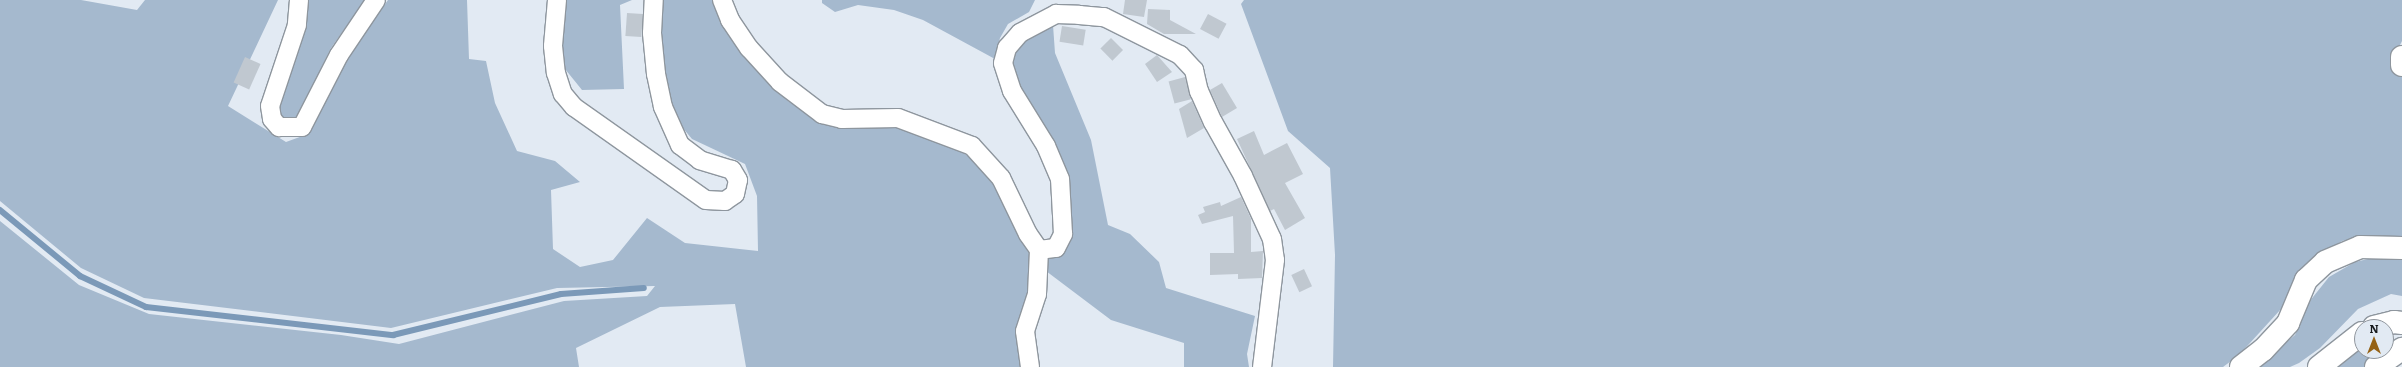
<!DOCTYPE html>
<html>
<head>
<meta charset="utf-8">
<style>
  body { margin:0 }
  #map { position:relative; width:2402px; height:367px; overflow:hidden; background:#e2eaf3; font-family:Literata,serif }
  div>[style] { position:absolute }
  .green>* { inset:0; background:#a5b9ce }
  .stream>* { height:6px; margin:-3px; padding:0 3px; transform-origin:3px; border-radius:3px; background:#7b99b8 }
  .building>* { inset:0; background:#c0c8d0; transform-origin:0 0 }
  .roads { filter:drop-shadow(1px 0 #8e969e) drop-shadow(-1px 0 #8e969e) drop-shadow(0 1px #8e969e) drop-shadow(0 -1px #8e969e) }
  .street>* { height:18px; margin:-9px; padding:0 9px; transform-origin:9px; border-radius:9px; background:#fff }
  .secondary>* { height:22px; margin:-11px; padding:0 11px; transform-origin:11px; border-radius:11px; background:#fff }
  span { translate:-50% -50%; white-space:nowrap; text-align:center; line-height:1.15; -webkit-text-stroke:3.5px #e2eaf3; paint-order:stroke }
  .north { position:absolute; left:2354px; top:319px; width:40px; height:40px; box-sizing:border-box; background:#e2eaf3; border:1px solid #90969d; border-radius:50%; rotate:0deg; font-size:11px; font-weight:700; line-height:16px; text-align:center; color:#15181b }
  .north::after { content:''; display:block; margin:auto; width:14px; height:18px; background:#956216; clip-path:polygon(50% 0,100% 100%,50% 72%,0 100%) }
</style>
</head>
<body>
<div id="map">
  <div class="green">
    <i style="clip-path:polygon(0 0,81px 0,137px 10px,145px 0,278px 0,228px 106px,286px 142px,308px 134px,347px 58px,388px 0,467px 0,469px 59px,486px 61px,495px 103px,517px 151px,555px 161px,580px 182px,551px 190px,553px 249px,580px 267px,613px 260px,647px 218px,685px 243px,758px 251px,757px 196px,745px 164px,692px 139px,673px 116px,662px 62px,660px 0,714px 0,763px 74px,788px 101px,820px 121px,908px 129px,948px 143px,977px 162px,996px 187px,1036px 268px,1025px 367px,746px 367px,735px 304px,660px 307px,576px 348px,579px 367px,0 367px,0 221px,79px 285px,149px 314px,341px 335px,399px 344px,564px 301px,647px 296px,655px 286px,557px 288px,391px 328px,144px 298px,81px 268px,0 201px)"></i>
    <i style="clip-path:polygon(306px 0,365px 0,331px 48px,296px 120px,284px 122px,277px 113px,277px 100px)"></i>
    <i style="clip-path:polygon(565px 0,632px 0,620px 5px,624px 89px,582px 90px,561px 64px)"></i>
    <i style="clip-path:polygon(822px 0,1035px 0,1029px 12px,1008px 24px,1000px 38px,995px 59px,923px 20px,894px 10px,858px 5px,835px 12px,822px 3px)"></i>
    <i style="clip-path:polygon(1244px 0,2402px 0,2402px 41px,2394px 57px,2402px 75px,2402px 237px,2370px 235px,2342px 241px,2312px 260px,2293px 282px,2281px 309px,2239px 355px,2223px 367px,1333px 367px,1335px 255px,1330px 168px,1288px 131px,1241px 4px)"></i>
    <i style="clip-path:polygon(1053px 25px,1055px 53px,1091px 140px,1108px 225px,1130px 234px,1159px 262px,1166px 288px,1255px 316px,1247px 354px,1249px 367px,1184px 367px,1184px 343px,1111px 320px,1046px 271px,1045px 255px,1070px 209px,1018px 84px,1011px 59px,1013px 47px,1028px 35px)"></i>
    <i style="clip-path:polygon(2385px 255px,2402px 257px,2402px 296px,2391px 294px,2358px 309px,2320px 348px,2299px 363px,2290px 367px,2256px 367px,2295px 335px,2309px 302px,2329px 277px,2355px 262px)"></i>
    <i style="clip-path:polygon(2362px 342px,2362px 351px,2378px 351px,2371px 367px,2338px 367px)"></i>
  </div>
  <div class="stream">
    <i style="left:0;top:210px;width:104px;rotate:39.5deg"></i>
    <i style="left:80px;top:276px;width:73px;rotate:25.2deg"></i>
    <i style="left:146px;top:307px;width:249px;rotate:6.5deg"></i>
    <i style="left:393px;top:335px;width:173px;rotate:-13.7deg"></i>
    <i style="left:561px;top:294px;width:83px;rotate:-4.1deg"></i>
  </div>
  <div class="building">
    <i style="clip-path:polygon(1125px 0,1147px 0,1144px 17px,1123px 14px)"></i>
    <i style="clip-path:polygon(1148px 9px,1170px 10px,1170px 20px,1196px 34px,1164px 34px,1147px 24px)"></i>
    <i style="left:627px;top:13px;width:16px;height:23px;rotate:4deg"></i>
    <i style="left:1208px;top:14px;width:21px;height:17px;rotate:28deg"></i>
    <i style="left:1062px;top:26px;width:24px;height:16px;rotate:9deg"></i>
    <i style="left:1111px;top:38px;width:17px;height:15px;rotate:45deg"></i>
    <i style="clip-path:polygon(1157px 55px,1172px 72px,1157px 82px,1145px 64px)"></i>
    <i style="left:245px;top:57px;width:17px;height:28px;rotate:24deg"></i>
    <i style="left:1185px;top:77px;width:23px;height:17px;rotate:75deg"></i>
    <i style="clip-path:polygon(1222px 83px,1237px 108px,1222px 117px,1210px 90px)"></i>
    <i style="clip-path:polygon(1192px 101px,1204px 128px,1187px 138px,1179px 109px)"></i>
    <i style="clip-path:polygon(1254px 131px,1264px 155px,1287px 143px,1303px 174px,1285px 183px,1305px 218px,1285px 230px,1274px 209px,1270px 211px,1237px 139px)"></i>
    <i style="clip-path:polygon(1241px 197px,1251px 219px,1251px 252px,1263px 251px,1262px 278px,1238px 279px,1238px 274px,1210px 275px,1210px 253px,1234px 253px,1233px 216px,1202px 224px,1198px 215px,1205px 212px,1203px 207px,1220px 202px,1221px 206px)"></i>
    <i style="left:1304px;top:269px;width:19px;height:14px;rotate:65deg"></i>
  </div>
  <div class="roads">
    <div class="street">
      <i style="left:299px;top:0;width:25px;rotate:95deg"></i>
      <i style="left:297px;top:25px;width:85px;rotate:108.4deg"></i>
      <i style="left:270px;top:106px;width:13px;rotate:81deg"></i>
      <i style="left:272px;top:119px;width:11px;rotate:49deg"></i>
      <i style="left:279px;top:127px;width:23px"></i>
      <i style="left:302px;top:127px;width:81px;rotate:-62.8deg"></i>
      <i style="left:339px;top:55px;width:66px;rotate:-56.1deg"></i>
      <i style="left:557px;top:0;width:46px;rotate:95deg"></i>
      <i style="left:553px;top:46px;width:27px;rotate:84deg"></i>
      <i style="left:556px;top:73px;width:22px;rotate:72deg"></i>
      <i style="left:563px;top:94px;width:17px;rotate:50deg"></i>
      <i style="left:574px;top:107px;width:161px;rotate:35.2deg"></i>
      <i style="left:706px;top:200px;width:19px;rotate:3deg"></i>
      <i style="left:725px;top:201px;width:12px;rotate:-35deg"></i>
      <i style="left:735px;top:194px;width:14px;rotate:-78deg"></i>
      <i style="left:738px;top:180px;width:12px;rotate:-121deg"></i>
      <i style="left:732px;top:170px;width:34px;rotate:-163deg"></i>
      <i style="left:700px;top:160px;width:25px;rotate:-143deg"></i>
      <i style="left:680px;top:145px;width:42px;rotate:-114.1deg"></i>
      <i style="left:663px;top:107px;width:34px;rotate:-102deg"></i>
      <i style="left:656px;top:74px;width:41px;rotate:-95.6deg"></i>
      <i style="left:652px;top:33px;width:33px;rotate:-87deg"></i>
      <i style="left:722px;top:0;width:22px;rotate:68deg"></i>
      <i style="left:730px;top:20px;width:34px;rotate:56deg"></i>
      <i style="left:749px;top:48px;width:46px;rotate:47.6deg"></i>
      <i style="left:780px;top:82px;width:53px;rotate:37.3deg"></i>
      <i style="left:822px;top:114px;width:21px;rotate:14deg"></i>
      <i style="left:842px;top:119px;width:56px;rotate:-1deg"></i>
      <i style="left:898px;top:118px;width:79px;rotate:20.7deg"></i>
      <i style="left:972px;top:146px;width:43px;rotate:47.8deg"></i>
      <i style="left:1001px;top:178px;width:62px;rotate:64.3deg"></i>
      <i style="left:1028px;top:234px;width:19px;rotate:55deg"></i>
      <i style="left:1039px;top:250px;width:17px;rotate:-7deg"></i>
      <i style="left:1056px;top:248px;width:16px;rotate:-63deg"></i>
      <i style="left:1063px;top:234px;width:55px;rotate:-93.1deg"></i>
      <i style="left:1060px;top:179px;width:36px;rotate:-113deg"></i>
      <i style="left:1046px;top:146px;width:65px;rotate:-121.7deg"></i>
      <i style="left:1012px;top:91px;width:29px;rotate:-108deg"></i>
      <i style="left:1003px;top:63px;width:16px;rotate:-75deg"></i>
      <i style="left:1007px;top:48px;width:20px;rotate:-49deg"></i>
      <i style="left:1020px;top:33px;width:41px;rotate:-27.8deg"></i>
      <i style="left:1056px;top:14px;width:23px;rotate:2deg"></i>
      <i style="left:1079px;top:15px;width:25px;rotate:5deg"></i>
      <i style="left:1104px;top:17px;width:85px;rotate:26.6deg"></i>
      <i style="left:1180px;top:55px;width:21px;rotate:47deg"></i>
      <i style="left:1194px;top:70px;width:22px;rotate:77deg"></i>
      <i style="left:1199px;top:91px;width:34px;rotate:66deg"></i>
      <i style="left:1213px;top:122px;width:62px;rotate:60.9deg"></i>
      <i style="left:1243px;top:176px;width:69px;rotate:65.3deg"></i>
      <i style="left:1272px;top:239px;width:21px;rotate:82deg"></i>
      <i style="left:1275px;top:260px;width:108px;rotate:96.9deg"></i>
      <i style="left:1030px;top:367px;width:36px;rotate:-98deg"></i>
      <i style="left:1025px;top:331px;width:39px;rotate:-72deg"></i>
      <i style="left:1037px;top:294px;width:44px;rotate:-87.4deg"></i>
    </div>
    <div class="secondary">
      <i style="left:2402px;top:57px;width:8px;rotate:90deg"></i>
      <i style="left:2374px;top:327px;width:21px;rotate:-14deg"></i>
      <i style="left:2394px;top:322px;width:8px;rotate:7deg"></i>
      <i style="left:2241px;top:367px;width:28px;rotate:-38deg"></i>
      <i style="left:2263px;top:350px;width:37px;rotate:-47deg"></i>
      <i style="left:2288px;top:323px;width:47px;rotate:-67.3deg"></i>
      <i style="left:2306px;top:280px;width:26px;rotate:-43deg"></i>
      <i style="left:2325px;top:262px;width:38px;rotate:-23deg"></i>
      <i style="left:2360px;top:247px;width:42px;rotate:1.4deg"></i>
      <i style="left:2319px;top:367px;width:55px;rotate:-38.3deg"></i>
      <i style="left:2376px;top:367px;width:32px;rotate:-35deg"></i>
    </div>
  </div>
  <div class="north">N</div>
</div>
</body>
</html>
